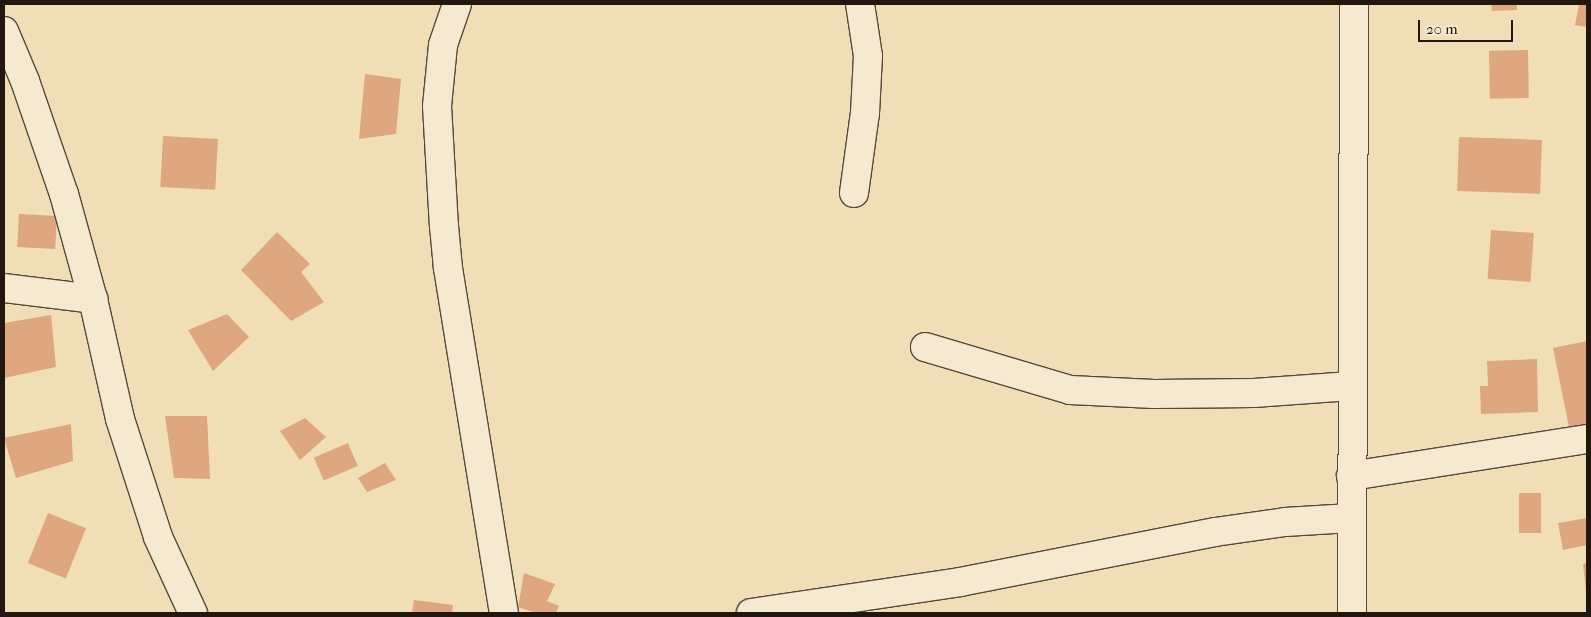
<!DOCTYPE html>
<html>
<head>
<meta charset="utf-8">
<style>
  body { margin:0 }
  #map { position:relative; width:1591px; height:617px; overflow:hidden; background:#f0deb7; font-family:"IM FELL French Canon",serif }
  div>[style] { position:absolute }
  .building>* { inset:0; background:#dfa77f; transform-origin:0 0 }
  .roads { filter:drop-shadow(1px 0 #554939) drop-shadow(-1px 0 #554939) drop-shadow(0 1px #554939) drop-shadow(0 -1px #554939) }
  .street>* { height:28px; margin:-14px; padding:0 14px; transform-origin:14px; border-radius:14px; background:#f5ead0 }
  .secondary>* { height:28px; margin:-14px; padding:0 14px; transform-origin:14px; border-radius:14px; background:#f5ead0 }
  span { translate:-50% -50%; white-space:nowrap; text-align:center; line-height:1.15; -webkit-text-stroke:4px #f5ead0; paint-order:stroke }
  .frame { position:absolute; inset:0; border:5px solid #21170f; pointer-events:none }
  .scale { position:absolute; left:1418px; top:20px; width:95px; height:22px; box-sizing:border-box; border:2px solid #21170f; border-top:0; padding-left:6px; font-size:15px; line-height:18px; white-space:nowrap; color:#21170f; -webkit-text-stroke:4px #f5ead0; paint-order:stroke }
</style>
</head>
<body>
<div id="map">
  <div class="building">
    <i style="clip-path:polygon(1491px 4px,1517px 4px,1517px 10px,1492px 11px)"></i>
    <i style="clip-path:polygon(1579px 4px,1587px 4px,1587px 27px,1575px 25px)"></i>
    <i style="left:1528px;top:50px;width:48px;height:39px;rotate:89deg"></i>
    <i style="clip-path:polygon(365px 74px,401px 79px,396px 134px,359px 139px)"></i>
    <i style="left:163px;top:136px;width:55px;height:51px;rotate:3deg"></i>
    <i style="left:1459px;top:137px;width:83px;height:54px;rotate:2deg"></i>
    <i style="left:19px;top:214px;width:38px;height:33px;rotate:3deg"></i>
    <i style="left:1491px;top:230px;width:43px;height:49px;rotate:4deg"></i>
    <i style="clip-path:polygon(277px 232px,310px 264px,301px 272px,324px 302px,291px 321px,241px 270px)"></i>
    <i style="clip-path:polygon(227px 314px,249px 337px,213px 371px,188px 330px)"></i>
    <i style="clip-path:polygon(51px 315px,56px 367px,4px 378px,4px 323px)"></i>
    <i style="clip-path:polygon(1587px 341px,1587px 424px,1569px 427px,1553px 348px)"></i>
    <i style="clip-path:polygon(1537px 359px,1538px 412px,1481px 414px,1480px 386px,1488px 386px,1487px 361px)"></i>
    <i style="clip-path:polygon(165px 416px,207px 416px,210px 479px,174px 478px)"></i>
    <i style="clip-path:polygon(305px 418px,326px 437px,300px 460px,280px 431px)"></i>
    <i style="clip-path:polygon(71px 424px,73px 461px,16px 478px,4px 438px)"></i>
    <i style="left:348px;top:443px;width:25px;height:37px;rotate:67deg"></i>
    <i style="clip-path:polygon(385px 463px,396px 480px,367px 492px,358px 478px)"></i>
    <i style="left:1519px;top:493px;width:22px;height:40px"></i>
    <i style="left:48px;top:513px;width:41px;height:54px;rotate:22deg"></i>
    <i style="clip-path:polygon(1587px 518px,1587px 545px,1563px 550px,1558px 523px)"></i>
    <i style="clip-path:polygon(1587px 563px,1587px 590px,1586px 591px,1583px 564px)"></i>
    <i style="clip-path:polygon(524px 573px,555px 584px,547px 601px,559px 606px,556px 613px,536px 613px,518px 607px)"></i>
    <i style="clip-path:polygon(414px 600px,453px 605px,452px 613px,412px 613px)"></i>
  </div>
  <div class="roads">
    <div class="street">
      <i style="left:457px;top:4px;width:43px;rotate:108.9deg"></i>
      <i style="left:443px;top:45px;width:61px;rotate:95.6deg"></i>
      <i style="left:437px;top:106px;width:120px;rotate:86.7deg"></i>
      <i style="left:444px;top:226px;width:42px;rotate:84.6deg"></i>
      <i style="left:448px;top:268px;width:350px;rotate:80.8deg"></i>
      <i style="left:4px;top:31px;width:54px;rotate:67.2deg"></i>
      <i style="left:25px;top:81px;width:120px;rotate:71deg"></i>
      <i style="left:64px;top:194px;width:109px;rotate:74.6deg"></i>
      <i style="left:93px;top:299px;width:123px;rotate:77.3deg"></i>
      <i style="left:120px;top:419px;width:124px;rotate:72.1deg"></i>
      <i style="left:158px;top:537px;width:84px;rotate:65.3deg"></i>
      <i style="left:854px;top:193px;width:81px;rotate:-82.2deg"></i>
      <i style="left:865px;top:113px;width:57px;rotate:-87deg"></i>
      <i style="left:868px;top:56px;width:53px;rotate:-98.7deg"></i>
      <i style="left:4px;top:288px;width:90px;rotate:7deg"></i>
      <i style="left:925px;top:347px;width:151px;rotate:16.5deg"></i>
      <i style="left:1070px;top:390px;width:84px;rotate:2.7deg"></i>
      <i style="left:1154px;top:394px;width:100px;rotate:-0.6deg"></i>
      <i style="left:1254px;top:393px;width:97px;rotate:-4.1deg"></i>
      <i style="left:1351px;top:476px;width:239px;rotate:-8.9deg"></i>
      <i style="left:751px;top:613px;width:211px;rotate:-8.4deg"></i>
      <i style="left:960px;top:582px;width:260px;rotate:-11.1deg"></i>
      <i style="left:1215px;top:532px;width:71px;rotate:-8.1deg"></i>
      <i style="left:1285px;top:522px;width:66px;rotate:-3.5deg"></i>
    </div>
    <div class="secondary">
      <i style="left:1352px;top:613px;width:609px;rotate:-89.81deg"></i>
    </div>
  </div>
  <div class="frame"></div>
  <div class="scale">20 m</div>
</div>
</body>
</html>
